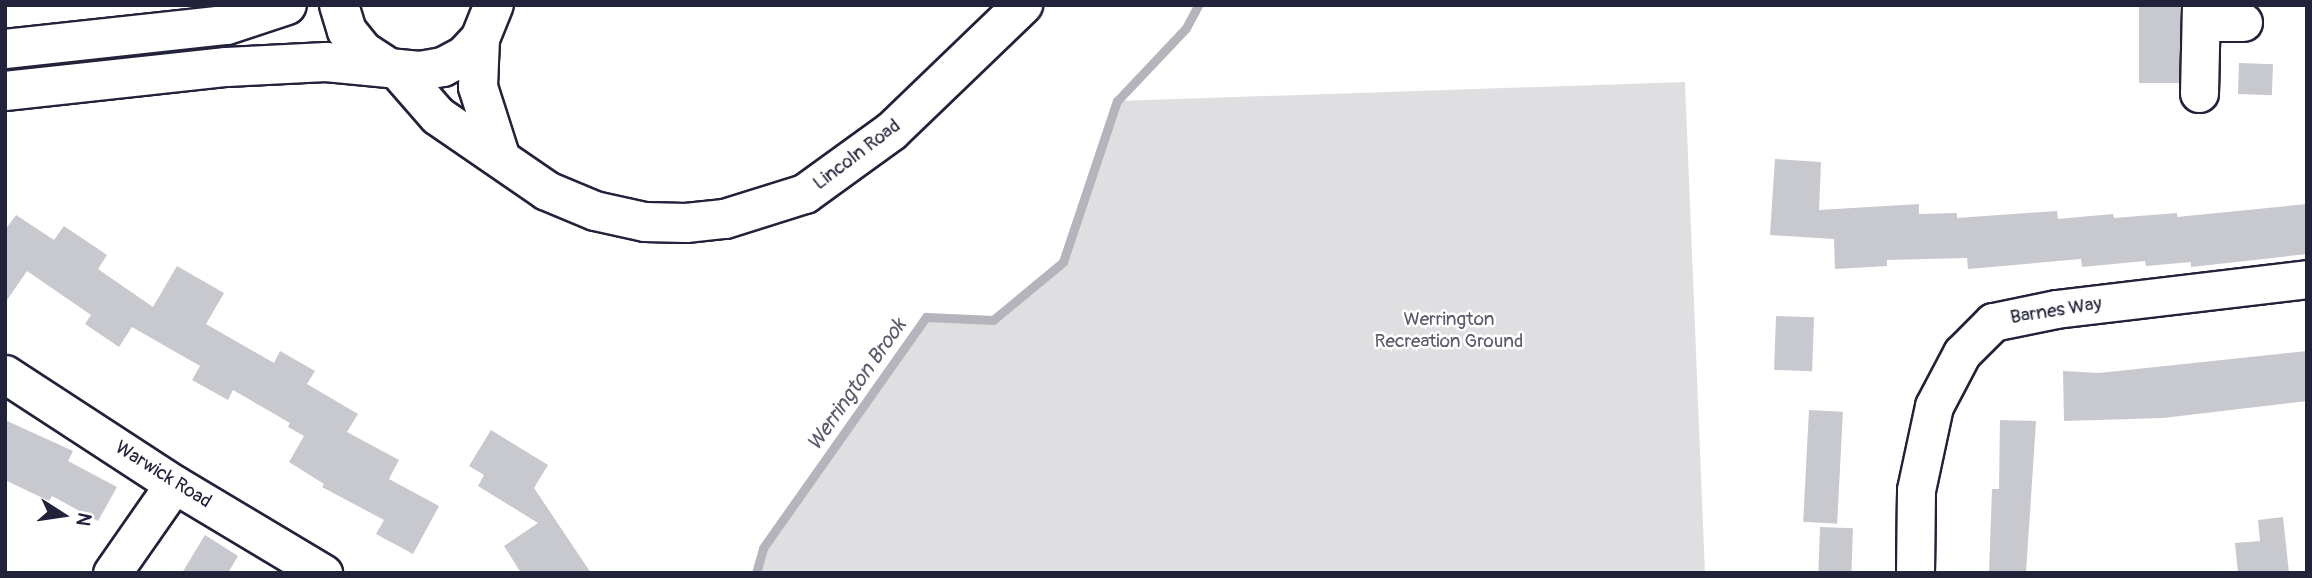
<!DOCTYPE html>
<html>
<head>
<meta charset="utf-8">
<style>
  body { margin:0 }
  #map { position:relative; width:2312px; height:578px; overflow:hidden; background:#fff; font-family:Pangolin,sans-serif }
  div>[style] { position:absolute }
  .green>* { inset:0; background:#dfdfe2 }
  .stream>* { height:9px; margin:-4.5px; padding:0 4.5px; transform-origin:4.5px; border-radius:4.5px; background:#b4b4bc }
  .building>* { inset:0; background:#c8c8cf; transform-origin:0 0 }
  .roads { filter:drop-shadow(2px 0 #22223b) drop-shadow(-2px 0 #22223b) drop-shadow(0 2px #22223b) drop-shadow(0 -2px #22223b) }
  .minor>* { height:37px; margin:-18.5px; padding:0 18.5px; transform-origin:18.5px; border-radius:18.5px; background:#fff }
  .tertiary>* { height:38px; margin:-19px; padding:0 19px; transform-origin:19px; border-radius:19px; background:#fff }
  .trunk>* { height:38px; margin:-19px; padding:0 19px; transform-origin:19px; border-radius:19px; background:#fff }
  span { translate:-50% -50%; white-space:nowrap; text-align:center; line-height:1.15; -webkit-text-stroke:5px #fff; paint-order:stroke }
  .street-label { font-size:19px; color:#22223b }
  .park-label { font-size:19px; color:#5b5b6d }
  .water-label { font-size:21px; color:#5c5c6f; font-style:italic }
  .frame { position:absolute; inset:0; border:7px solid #22223b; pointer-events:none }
  .north { position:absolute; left:28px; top:480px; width:70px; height:70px; -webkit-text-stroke:5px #fff; paint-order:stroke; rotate:102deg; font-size:19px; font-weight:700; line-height:28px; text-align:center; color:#22223b }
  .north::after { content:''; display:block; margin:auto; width:24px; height:32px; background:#22223b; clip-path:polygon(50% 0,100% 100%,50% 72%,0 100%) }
</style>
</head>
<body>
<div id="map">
  <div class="green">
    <i style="clip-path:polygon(1685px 82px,1705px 573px,756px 573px,763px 548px,926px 317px,993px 320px,1063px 262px,1117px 101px)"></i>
  </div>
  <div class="stream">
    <i style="left:756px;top:573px;width:26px;rotate:-74deg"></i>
    <i style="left:763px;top:548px;width:283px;rotate:-54.8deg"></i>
    <i style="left:926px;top:317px;width:67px;rotate:2.6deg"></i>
    <i style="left:993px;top:320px;width:91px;rotate:-39.6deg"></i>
    <i style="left:1063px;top:262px;width:170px;rotate:-71.5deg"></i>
    <i style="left:1117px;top:101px;width:100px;rotate:-46.6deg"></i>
    <i style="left:1186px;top:28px;width:26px;rotate:-62deg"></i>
  </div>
  <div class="building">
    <i style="left:2139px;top:5px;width:41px;height:78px"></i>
    <i style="left:2239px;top:63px;width:34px;height:31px;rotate:2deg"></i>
    <i style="clip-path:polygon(1775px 159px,1821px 162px,1819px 210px,1919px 204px,1919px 214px,1957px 213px,1957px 218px,2057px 211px,2058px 219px,2113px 214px,2114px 218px,2177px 213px,2177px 217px,2307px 204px,2307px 254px,2191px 267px,2191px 262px,2146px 266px,2145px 261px,2082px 267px,2081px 259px,1968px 269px,1967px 258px,1887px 260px,1887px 266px,1835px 269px,1834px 239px,1770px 235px)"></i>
    <i style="clip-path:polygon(16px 215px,54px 240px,64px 226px,107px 255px,98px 269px,153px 307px,177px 266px,224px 293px,206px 324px,274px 363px,280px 351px,315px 371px,307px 384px,358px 414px,347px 432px,399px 460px,389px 479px,439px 506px,413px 554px,376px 534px,384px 520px,322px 487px,324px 484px,289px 462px,304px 436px,288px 427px,290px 423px,233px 390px,228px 400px,192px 380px,200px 366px,132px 327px,119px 347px,85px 324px,91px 315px,27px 271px,5px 303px,5px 230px)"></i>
    <i style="left:1776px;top:316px;width:38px;height:54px;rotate:2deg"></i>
    <i style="clip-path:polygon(2307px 351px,2307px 401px,2163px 418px,2064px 421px,2063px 371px,2099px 373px)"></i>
    <i style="left:1809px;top:410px;width:34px;height:112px;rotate:3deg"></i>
    <i style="clip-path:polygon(5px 420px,73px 451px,68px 461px,117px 487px,98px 521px,52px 496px,49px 501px,5px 480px)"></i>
    <i style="clip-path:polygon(2000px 420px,2036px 421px,2026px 573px,1989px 573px,1992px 489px,1999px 489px)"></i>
    <i style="clip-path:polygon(491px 430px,548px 465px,534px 488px,591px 573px,521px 573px,504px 546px,538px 523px,478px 486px,484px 475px,469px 466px)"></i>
    <i style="clip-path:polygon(2283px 517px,2289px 573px,2238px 573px,2235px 543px,2260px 541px,2258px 520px)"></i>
    <i style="left:1820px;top:527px;width:33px;height:46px;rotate:2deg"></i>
    <i style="clip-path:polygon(205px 535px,238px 556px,228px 573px,182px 573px)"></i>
  </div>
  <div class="roads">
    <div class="minor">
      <i style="left:2201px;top:22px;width:42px"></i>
      <i style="left:2199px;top:93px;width:88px;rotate:-88.7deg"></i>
      <i style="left:5px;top:374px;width:202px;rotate:33.1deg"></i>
      <i style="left:174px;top:484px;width:174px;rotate:30.9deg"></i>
      <i style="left:112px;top:573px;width:108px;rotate:-55.1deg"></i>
      <i style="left:1915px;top:573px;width:83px;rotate:-89.3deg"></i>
      <i style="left:1916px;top:490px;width:86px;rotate:-77.9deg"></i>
      <i style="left:1934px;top:406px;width:60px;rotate:-62.2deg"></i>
      <i style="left:1962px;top:353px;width:44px;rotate:-45deg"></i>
      <i style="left:1993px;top:322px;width:64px;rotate:-11.7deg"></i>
      <i style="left:2056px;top:309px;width:253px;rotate:-6.8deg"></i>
    </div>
    <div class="tertiary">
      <i style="left:480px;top:39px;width:48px;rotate:92.4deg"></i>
      <i style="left:478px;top:87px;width:72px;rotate:72.3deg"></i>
      <i style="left:397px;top:69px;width:62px;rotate:48.9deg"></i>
      <i style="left:438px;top:116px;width:132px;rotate:34.5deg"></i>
      <i style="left:547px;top:191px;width:52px;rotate:22.6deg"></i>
      <i style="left:595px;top:211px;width:51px;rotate:12.4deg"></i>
      <i style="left:645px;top:222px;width:41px;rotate:1.4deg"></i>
      <i style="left:686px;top:223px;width:39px;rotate:-6deg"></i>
      <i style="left:725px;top:219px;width:84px;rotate:-17.4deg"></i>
      <i style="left:805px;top:194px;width:107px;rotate:-35.9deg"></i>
      <i style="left:892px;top:131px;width:182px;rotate:-43.9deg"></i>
    </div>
    <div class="trunk">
      <i style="left:339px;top:5px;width:27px;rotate:73deg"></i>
      <i style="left:347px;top:31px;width:26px;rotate:51deg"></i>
      <i style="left:363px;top:51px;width:27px;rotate:33deg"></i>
      <i style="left:5px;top:49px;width:223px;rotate:-6.2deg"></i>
      <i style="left:227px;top:25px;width:63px;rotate:-18.4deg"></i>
      <i style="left:5px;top:91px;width:223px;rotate:-6.2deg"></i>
      <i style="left:227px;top:67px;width:99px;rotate:-2.9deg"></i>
      <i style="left:326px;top:62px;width:94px;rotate:5.5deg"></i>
      <i style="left:420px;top:71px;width:23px;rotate:-10deg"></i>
      <i style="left:443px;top:67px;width:24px;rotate:-28deg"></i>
      <i style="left:464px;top:56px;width:23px;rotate:-47deg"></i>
      <i style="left:480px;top:39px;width:37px;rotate:-68deg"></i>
    </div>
  </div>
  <div class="street-label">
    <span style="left:857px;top:155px;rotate:-37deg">Lincoln Road</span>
    <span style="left:2056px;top:311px;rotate:-9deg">Barnes Way</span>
    <span style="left:163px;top:475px;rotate:32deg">Warwick Road</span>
  </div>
  <div class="park-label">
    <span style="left:1449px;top:331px">Werrington<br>Recreation Ground</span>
  </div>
  <div class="water-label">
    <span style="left:857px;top:385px;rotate:-55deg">Werrington Brook</span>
  </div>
  <div class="frame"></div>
  <div class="north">N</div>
</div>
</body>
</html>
